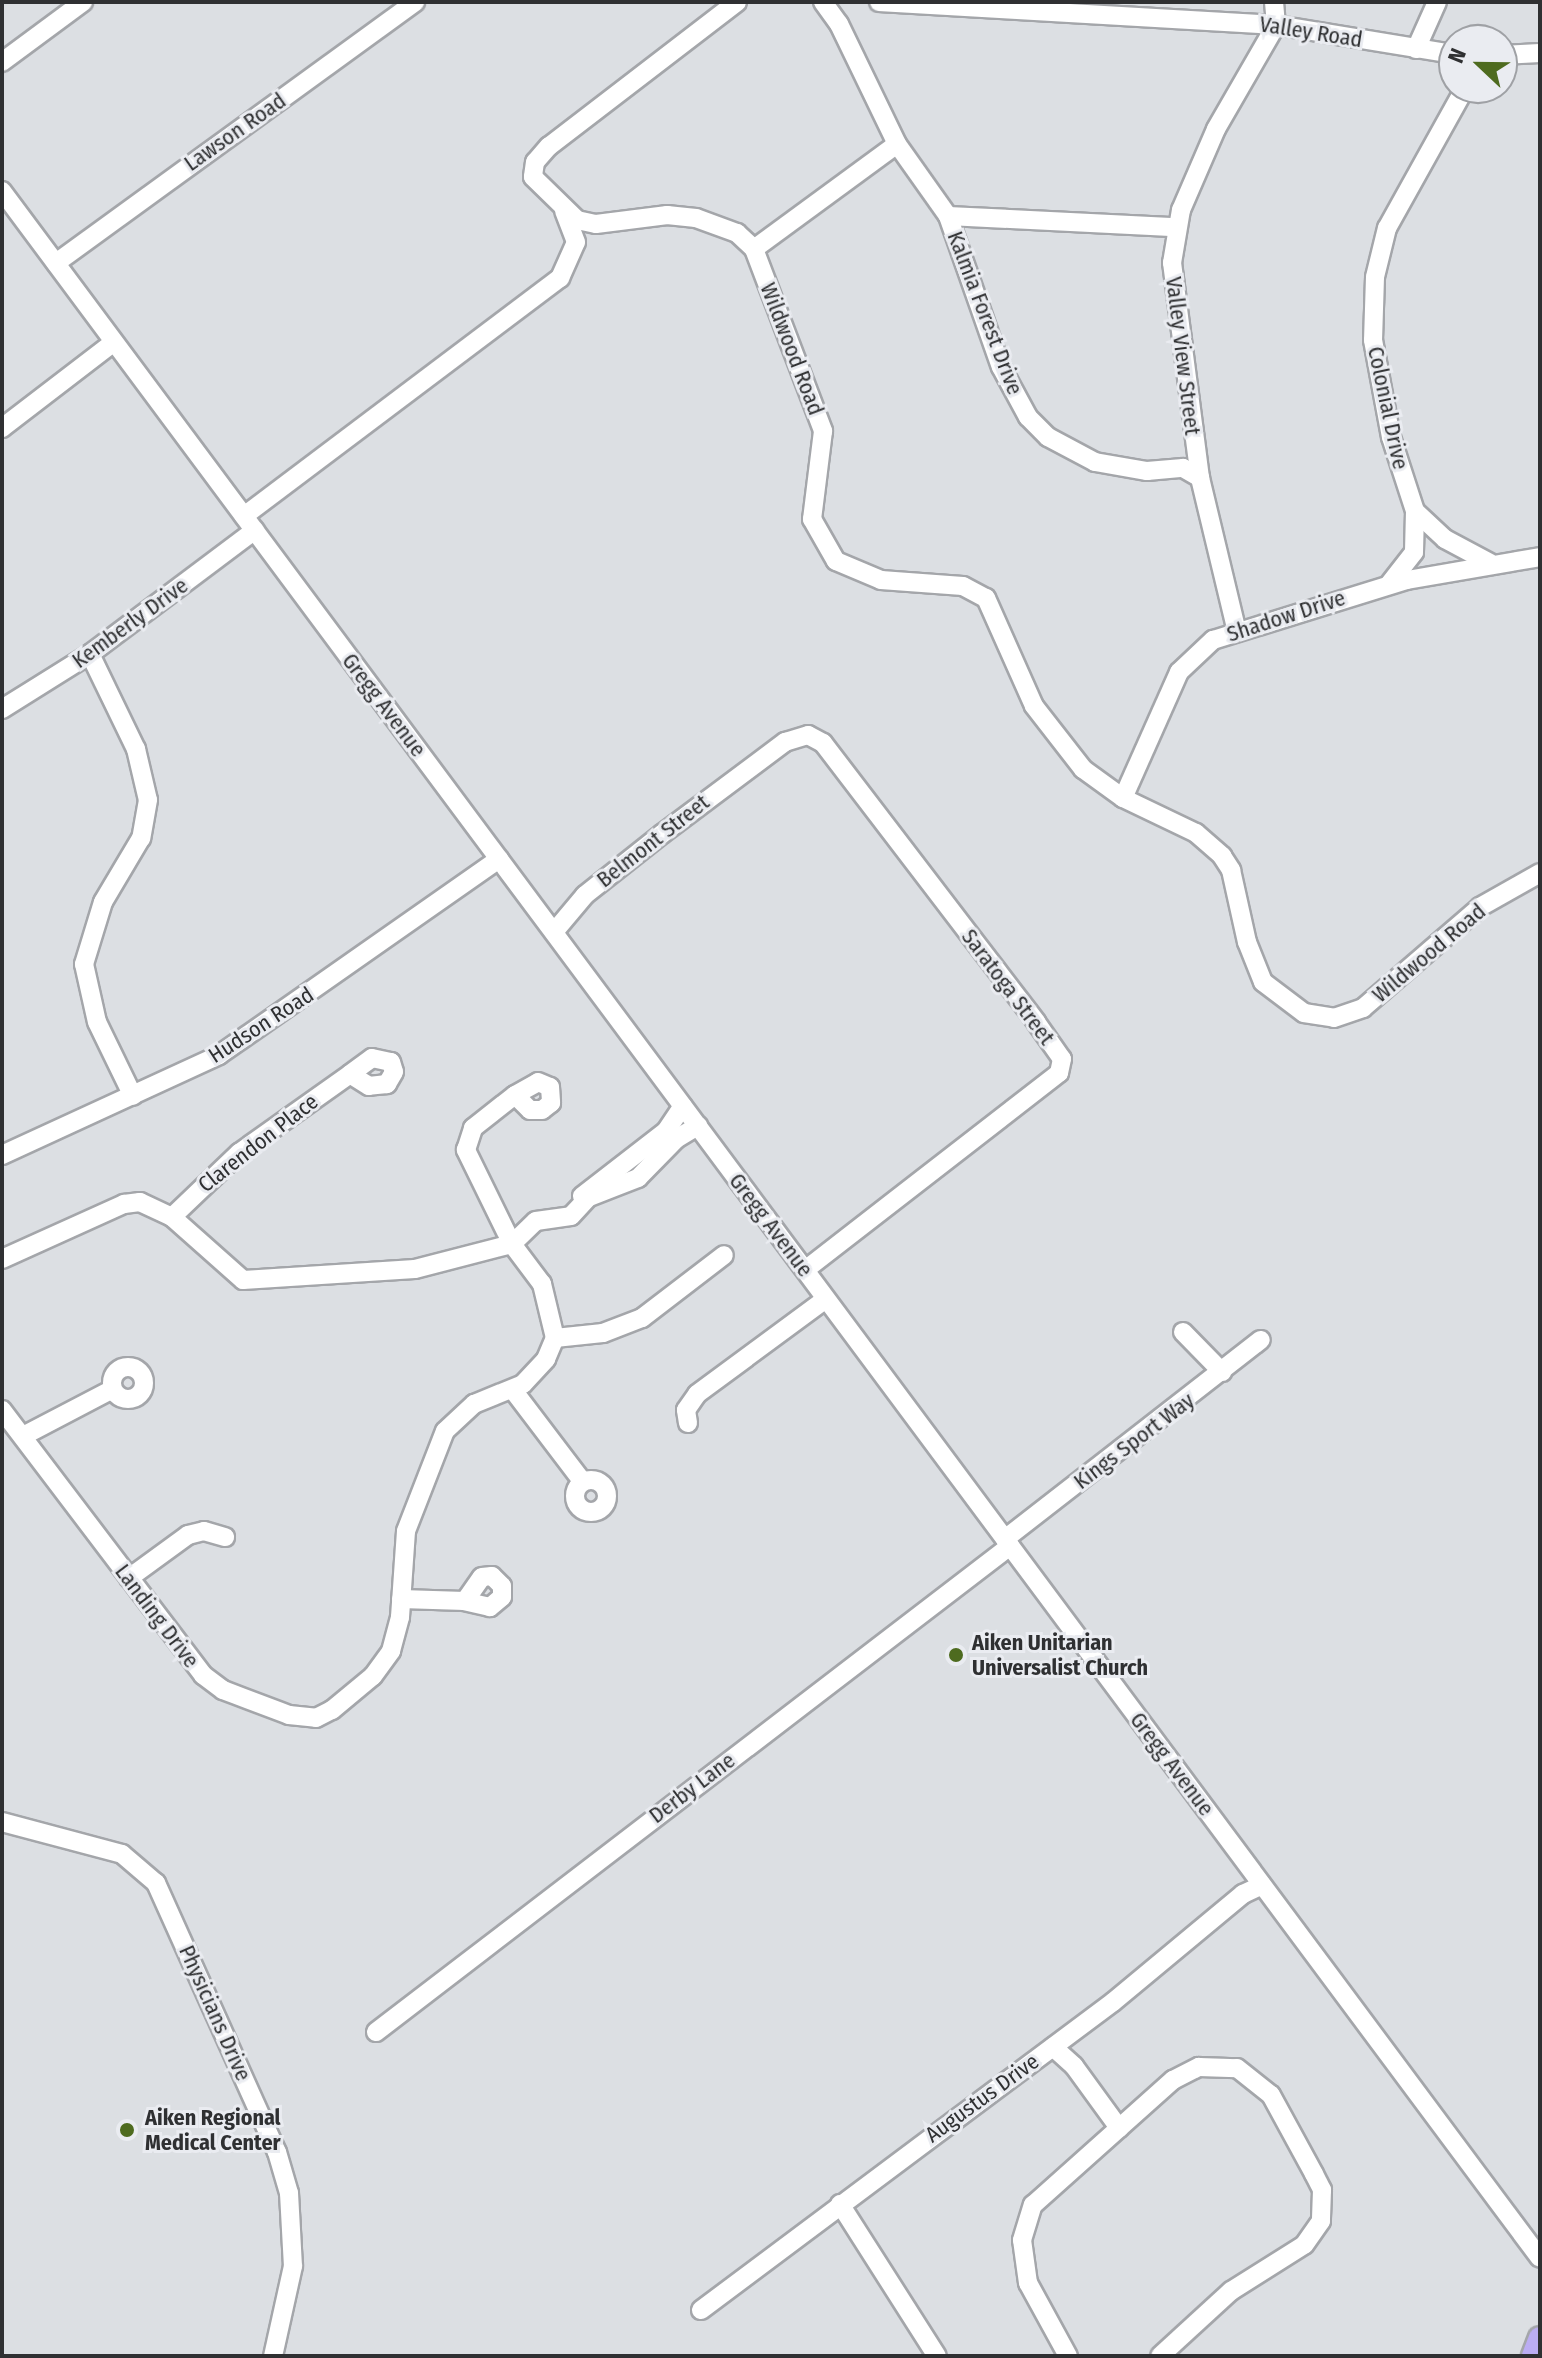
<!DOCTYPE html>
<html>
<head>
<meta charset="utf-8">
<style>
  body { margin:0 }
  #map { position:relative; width:1542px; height:2358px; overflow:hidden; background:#dcdfe3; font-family:"Fira Sans Condensed",sans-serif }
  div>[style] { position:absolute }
  .roads { filter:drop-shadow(2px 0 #a4a6aa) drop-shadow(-2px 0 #a4a6aa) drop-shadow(0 2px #a4a6aa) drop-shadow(0 -2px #a4a6aa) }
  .minor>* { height:18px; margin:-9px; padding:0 9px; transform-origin:9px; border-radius:9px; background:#fff }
  .minor>.ring { margin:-9px; padding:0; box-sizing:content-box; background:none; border:18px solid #fff; border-radius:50% }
  .major>* { height:22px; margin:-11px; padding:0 11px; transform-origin:11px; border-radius:11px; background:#bbadf3 }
  .dots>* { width:22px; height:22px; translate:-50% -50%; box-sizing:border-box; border:4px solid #eaecf1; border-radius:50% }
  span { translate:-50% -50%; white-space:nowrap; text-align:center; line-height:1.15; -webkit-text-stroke:6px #eaecf1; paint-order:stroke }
  .street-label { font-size:22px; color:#2f3032 }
  .poi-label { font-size:22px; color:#2f3032; font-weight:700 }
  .left { translate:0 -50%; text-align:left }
  .frame { position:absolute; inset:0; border:4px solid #2f3032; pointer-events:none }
  .north { position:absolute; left:1438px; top:24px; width:80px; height:80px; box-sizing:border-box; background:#eaecf1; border:2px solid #9fa1a5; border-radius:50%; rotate:292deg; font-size:22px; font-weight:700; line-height:32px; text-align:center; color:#2f3032 }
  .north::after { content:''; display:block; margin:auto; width:28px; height:36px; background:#4e6b1f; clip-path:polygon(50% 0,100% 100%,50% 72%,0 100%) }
</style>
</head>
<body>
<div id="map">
  <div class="roads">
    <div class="minor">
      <i style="left:737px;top:2px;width:237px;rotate:142.5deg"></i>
      <i style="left:549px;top:146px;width:21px;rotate:131deg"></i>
      <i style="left:535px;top:162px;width:15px;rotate:98deg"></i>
      <i style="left:533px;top:177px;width:62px;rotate:44.3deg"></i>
      <i style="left:577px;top:220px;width:19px;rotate:12deg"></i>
      <i style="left:596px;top:224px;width:72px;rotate:-7.2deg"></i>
      <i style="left:667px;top:215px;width:29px;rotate:6deg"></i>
      <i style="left:696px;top:218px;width:44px;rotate:20.1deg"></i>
      <i style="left:737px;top:233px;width:23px;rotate:43deg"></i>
      <i style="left:754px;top:249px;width:195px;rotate:69.2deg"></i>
      <i style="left:823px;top:431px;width:89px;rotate:97.1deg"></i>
      <i style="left:812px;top:519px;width:48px;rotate:60.3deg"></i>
      <i style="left:836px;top:561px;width:49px;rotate:22.9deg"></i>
      <i style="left:881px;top:580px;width:82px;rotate:4.2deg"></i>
      <i style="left:963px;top:586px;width:26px;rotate:28deg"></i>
      <i style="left:986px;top:598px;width:118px;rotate:66deg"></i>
      <i style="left:1034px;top:706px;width:80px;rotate:52.1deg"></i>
      <i style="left:1083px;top:769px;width:49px;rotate:35.9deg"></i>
      <i style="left:1123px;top:798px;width:81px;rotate:25.6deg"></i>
      <i style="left:1196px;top:833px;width:35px;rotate:41deg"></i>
      <i style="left:1222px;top:856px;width:17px;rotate:57deg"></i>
      <i style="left:1231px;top:870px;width:74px;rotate:77.5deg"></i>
      <i style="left:1247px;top:942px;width:43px;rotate:68.2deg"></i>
      <i style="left:1263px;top:982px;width:51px;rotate:37.1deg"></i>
      <i style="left:1304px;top:1013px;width:30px;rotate:9deg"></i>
      <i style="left:1334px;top:1018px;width:31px;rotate:-19deg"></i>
      <i style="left:1363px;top:1008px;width:155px;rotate:-40.8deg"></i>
      <i style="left:1480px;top:907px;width:69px;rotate:-29.5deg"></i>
      <i style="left:823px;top:2px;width:27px;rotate:54deg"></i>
      <i style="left:839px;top:24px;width:133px;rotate:64.2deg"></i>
      <i style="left:897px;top:144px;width:88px;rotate:54.7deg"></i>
      <i style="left:948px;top:216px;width:160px;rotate:70.7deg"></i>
      <i style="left:1001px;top:367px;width:57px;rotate:61.6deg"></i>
      <i style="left:1028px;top:417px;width:28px;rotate:45deg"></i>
      <i style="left:1048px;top:437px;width:53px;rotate:28deg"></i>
      <i style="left:1095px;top:462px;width:53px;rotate:9.8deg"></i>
      <i style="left:1147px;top:471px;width:36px;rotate:-5deg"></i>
      <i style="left:1183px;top:468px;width:20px;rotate:30deg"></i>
      <i style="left:879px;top:2px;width:398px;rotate:3.3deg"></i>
      <i style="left:1276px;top:25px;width:180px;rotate:9.3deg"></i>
      <i style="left:1416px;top:49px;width:51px;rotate:-65.9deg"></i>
      <i style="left:1502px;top:55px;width:38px;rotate:-3deg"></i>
      <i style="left:2px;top:62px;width:101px;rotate:-36.5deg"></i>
      <i style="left:1465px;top:88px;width:160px;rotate:119.1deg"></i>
      <i style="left:1387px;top:228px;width:50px;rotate:103.8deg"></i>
      <i style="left:1375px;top:277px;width:63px;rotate:91.8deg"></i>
      <i style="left:1373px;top:340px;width:99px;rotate:79.5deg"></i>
      <i style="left:1391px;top:437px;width:78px;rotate:72deg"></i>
      <i style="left:1415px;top:511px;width:41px;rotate:43deg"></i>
      <i style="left:1445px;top:539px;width:51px;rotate:28.1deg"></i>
      <i style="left:2px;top:191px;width:2576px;rotate:53.35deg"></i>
      <i style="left:948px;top:216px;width:228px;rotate:2.8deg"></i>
      <i style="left:754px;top:249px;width:177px;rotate:-36.3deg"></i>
      <i style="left:56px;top:263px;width:444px;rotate:-36deg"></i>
      <i style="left:2px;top:428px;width:141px;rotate:-37.5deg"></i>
      <i style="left:244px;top:516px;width:396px;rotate:-37deg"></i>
      <i style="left:560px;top:278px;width:39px;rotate:-66deg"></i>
      <i style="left:576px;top:242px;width:33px;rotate:-111deg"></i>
      <i style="left:1390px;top:583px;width:39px;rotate:-52deg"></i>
      <i style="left:1414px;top:552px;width:41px;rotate:-88.6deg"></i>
      <i style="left:1237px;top:632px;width:158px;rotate:-103.5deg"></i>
      <i style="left:1200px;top:478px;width:217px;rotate:-97.4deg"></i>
      <i style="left:1172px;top:263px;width:54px;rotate:-80.4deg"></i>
      <i style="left:1181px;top:210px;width:88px;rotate:-66.6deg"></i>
      <i style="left:1216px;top:129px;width:120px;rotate:-60deg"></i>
      <i style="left:1276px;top:25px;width:23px;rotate:-95deg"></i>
      <i style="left:90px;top:654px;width:106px;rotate:64.2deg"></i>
      <i style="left:136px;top:749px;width:52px;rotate:76.8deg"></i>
      <i style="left:148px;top:800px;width:39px;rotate:100deg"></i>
      <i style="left:141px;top:838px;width:74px;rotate:120.7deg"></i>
      <i style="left:103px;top:902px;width:65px;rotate:107deg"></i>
      <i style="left:84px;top:964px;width:59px;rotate:77.4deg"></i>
      <i style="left:97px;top:1022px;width:82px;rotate:64.1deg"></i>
      <i style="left:2px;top:709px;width:104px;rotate:-32deg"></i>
      <i style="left:90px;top:654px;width:206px;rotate:-36.9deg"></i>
      <i style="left:1123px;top:798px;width:138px;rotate:-66deg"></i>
      <i style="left:1179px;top:672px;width:47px;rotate:-43.3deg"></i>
      <i style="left:1213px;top:640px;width:203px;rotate:-17.2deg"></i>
      <i style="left:1407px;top:580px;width:135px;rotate:-9.8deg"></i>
      <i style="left:554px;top:932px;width:48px;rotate:-50deg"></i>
      <i style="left:585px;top:895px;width:98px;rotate:-38.4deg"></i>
      <i style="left:662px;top:834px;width:154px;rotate:-36.8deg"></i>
      <i style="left:785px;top:742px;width:24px;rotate:-17deg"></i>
      <i style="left:808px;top:735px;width:17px;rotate:28deg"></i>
      <i style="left:823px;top:743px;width:351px;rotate:52.6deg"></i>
      <i style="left:1036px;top:1022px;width:45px;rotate:54.9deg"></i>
      <i style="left:1062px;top:1059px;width:14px;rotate:102deg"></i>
      <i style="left:1059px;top:1073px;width:321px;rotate:142.2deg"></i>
      <i style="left:372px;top:1058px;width:19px;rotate:12deg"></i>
      <i style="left:391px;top:1062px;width:10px;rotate:73deg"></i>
      <i style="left:394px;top:1072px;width:14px;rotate:120deg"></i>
      <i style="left:387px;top:1084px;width:18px;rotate:174deg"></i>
      <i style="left:369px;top:1086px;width:22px;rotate:-148deg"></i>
      <i style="left:350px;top:1074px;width:27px;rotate:-36deg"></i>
      <i style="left:538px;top:1082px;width:13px;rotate:23deg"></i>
      <i style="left:550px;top:1087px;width:16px;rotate:86deg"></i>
      <i style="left:551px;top:1103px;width:11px;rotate:142deg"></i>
      <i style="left:542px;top:1110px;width:12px;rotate:180deg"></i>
      <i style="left:530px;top:1110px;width:21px;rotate:-135deg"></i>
      <i style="left:515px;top:1095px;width:26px;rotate:-29deg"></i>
      <i style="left:2px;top:1155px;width:239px;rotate:-24.7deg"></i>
      <i style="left:219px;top:1055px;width:342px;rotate:-35deg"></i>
      <i style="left:582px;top:1196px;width:106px;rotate:-37.7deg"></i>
      <i style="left:666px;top:1131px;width:30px;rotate:-56deg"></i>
      <i style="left:172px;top:1217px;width:93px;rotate:-43.7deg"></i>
      <i style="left:239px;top:1153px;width:136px;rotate:-35.4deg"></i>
      <i style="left:2px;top:1259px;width:134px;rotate:-24.3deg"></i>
      <i style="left:124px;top:1204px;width:16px;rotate:-7deg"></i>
      <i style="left:140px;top:1202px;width:35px;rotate:25deg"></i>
      <i style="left:172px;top:1217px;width:95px;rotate:41.6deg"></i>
      <i style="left:243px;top:1280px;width:172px;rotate:-3.7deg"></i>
      <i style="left:415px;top:1269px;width:100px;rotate:-14.5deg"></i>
      <i style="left:512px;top:1244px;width:33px;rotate:-44deg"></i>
      <i style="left:536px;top:1221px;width:35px;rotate:-8deg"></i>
      <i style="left:571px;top:1216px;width:26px;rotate:-47deg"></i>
      <i style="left:589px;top:1197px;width:53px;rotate:-21.2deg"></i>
      <i style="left:638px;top:1178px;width:54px;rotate:-45.7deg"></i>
      <i style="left:676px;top:1139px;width:26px;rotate:-31deg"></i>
      <i style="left:1183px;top:1332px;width:56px;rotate:45.7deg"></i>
      <i style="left:555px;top:1338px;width:48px;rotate:-5.9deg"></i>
      <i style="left:603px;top:1333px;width:42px;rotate:-21deg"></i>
      <i style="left:642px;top:1318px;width:103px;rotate:-37.5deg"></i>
      <i class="ring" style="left:112px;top:1367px;width:14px;height:14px"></i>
      <i style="left:513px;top:1390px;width:114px;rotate:52.8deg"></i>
      <i style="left:2px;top:1410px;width:333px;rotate:52.8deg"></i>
      <i style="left:203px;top:1675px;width:25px;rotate:37deg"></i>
      <i style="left:223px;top:1690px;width:71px;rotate:20.7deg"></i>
      <i style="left:289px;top:1715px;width:27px;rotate:6deg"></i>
      <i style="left:316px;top:1718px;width:18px;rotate:-27deg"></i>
      <i style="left:332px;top:1710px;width:53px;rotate:-39.7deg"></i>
      <i style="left:373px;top:1676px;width:31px;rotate:-54deg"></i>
      <i style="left:391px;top:1651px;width:35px;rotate:-75deg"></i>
      <i style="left:400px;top:1617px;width:86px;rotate:-86deg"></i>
      <i style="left:406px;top:1531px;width:107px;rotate:-68.7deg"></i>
      <i style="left:445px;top:1431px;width:40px;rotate:-43deg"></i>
      <i style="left:474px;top:1404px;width:53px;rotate:-22.2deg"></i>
      <i style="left:523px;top:1384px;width:34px;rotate:-47deg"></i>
      <i style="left:546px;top:1359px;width:23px;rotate:-67deg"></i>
      <i style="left:555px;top:1338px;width:56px;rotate:-103.5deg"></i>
      <i style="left:542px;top:1284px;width:50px;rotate:-126.9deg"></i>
      <i style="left:512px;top:1244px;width:105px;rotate:-116.1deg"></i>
      <i style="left:466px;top:1150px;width:23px;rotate:-72deg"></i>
      <i style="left:473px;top:1128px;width:53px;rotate:-38.2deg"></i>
      <i style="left:688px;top:1423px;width:13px;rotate:-99deg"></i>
      <i style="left:686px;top:1410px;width:19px;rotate:-55deg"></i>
      <i style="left:697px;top:1394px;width:160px;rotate:-36.4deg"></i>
      <i style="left:23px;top:1436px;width:99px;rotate:-27.6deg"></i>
      <i class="ring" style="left:575px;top:1480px;width:14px;height:14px"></i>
      <i style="left:1005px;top:1539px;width:324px;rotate:-37.9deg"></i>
      <i style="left:482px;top:1577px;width:10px;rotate:-6deg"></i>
      <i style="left:492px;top:1576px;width:14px;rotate:45deg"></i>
      <i style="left:502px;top:1586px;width:11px;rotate:90deg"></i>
      <i style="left:502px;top:1597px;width:16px;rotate:140deg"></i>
      <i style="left:490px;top:1607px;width:26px;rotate:-167deg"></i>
      <i style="left:465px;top:1601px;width:29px;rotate:-55deg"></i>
      <i style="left:129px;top:1578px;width:73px;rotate:-36.1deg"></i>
      <i style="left:188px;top:1535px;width:16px;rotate:-14deg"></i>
      <i style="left:204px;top:1531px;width:22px;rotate:16deg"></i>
      <i style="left:401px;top:1599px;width:64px;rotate:1.8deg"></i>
      <i style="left:2px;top:1822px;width:124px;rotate:14.9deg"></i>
      <i style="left:122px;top:1854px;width:45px;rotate:40.5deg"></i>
      <i style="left:156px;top:1883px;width:295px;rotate:65.8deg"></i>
      <i style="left:277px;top:2152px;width:43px;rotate:73.7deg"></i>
      <i style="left:289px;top:2193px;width:73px;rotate:86.9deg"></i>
      <i style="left:293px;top:2266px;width:92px;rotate:102.5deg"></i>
      <i style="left:376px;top:2032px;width:799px;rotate:-37.47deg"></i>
      <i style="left:1053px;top:2047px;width:28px;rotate:42deg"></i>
      <i style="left:1074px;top:2066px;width:77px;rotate:54deg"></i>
      <i style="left:840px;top:2204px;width:180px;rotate:57.5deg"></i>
      <i style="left:701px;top:2310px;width:514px;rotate:-36.78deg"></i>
      <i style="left:1113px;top:2002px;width:169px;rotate:-39.7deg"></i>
      <i style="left:1243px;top:1894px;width:21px;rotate:-25deg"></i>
      <i style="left:1068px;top:2356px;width:83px;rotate:-118.7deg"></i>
      <i style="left:1028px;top:2283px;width:43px;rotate:-97.9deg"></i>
      <i style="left:1022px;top:2240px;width:37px;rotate:-73deg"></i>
      <i style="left:1033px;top:2205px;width:188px;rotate:-41.8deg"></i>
      <i style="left:1173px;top:2080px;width:29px;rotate:-27deg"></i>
      <i style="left:1199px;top:2067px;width:38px;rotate:2deg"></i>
      <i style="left:1237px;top:2068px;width:43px;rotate:38.5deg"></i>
      <i style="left:1271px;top:2095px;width:90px;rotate:61.4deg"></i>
      <i style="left:1314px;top:2174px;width:18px;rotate:63deg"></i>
      <i style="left:1322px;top:2190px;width:31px;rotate:92deg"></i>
      <i style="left:1321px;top:2221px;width:29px;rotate:125deg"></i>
      <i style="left:1304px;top:2245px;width:86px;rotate:147.8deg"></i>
      <i style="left:1231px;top:2291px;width:96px;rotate:137.5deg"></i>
    </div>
    <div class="major">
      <i style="left:1533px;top:2356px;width:19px;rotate:-69deg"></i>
    </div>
  </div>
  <div class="dots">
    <i style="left:956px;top:1655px;background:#4e6b1f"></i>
    <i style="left:127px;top:2130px;background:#4e6b1f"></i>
  </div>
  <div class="street-label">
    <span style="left:1311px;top:32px;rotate:9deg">Valley Road</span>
    <span style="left:235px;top:132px;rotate:-35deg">Lawson Road</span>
    <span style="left:985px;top:313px;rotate:69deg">Kalmia Forest Drive</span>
    <span style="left:792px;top:349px;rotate:69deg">Wildwood Road</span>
    <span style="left:1183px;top:356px;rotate:83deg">Valley View Street</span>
    <span style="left:1388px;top:408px;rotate:78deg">Colonial Drive</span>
    <span style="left:1286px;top:616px;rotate:-18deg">Shadow Drive</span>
    <span style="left:130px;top:623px;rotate:-36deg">Kemberly Drive</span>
    <span style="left:384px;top:705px;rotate:53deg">Gregg Avenue</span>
    <span style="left:653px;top:841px;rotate:-38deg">Belmont Street</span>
    <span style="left:1429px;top:953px;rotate:-40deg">Wildwood Road</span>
    <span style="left:1008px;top:987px;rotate:53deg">Saratoga Street</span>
    <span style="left:261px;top:1025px;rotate:-33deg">Hudson Road</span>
    <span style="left:258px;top:1143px;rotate:-38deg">Clarendon Place</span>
    <span style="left:771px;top:1225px;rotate:53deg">Gregg Avenue</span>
    <span style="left:1134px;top:1441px;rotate:-37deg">Kings Sport Way</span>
    <span style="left:157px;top:1616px;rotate:53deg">Landing Drive</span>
    <span style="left:1172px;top:1764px;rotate:53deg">Gregg Avenue</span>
    <span style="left:692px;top:1788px;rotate:-37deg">Derby Lane</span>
    <span style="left:215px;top:2013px;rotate:66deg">Physicians Drive</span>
    <span style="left:982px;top:2098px;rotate:-36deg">Augustus Drive</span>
  </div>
  <div class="poi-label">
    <span class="left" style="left:972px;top:1655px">Aiken Unitarian<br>Universalist Church</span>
    <span class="left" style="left:145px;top:2130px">Aiken Regional<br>Medical Center</span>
  </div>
  <div class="frame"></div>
  <div class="north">N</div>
</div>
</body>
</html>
